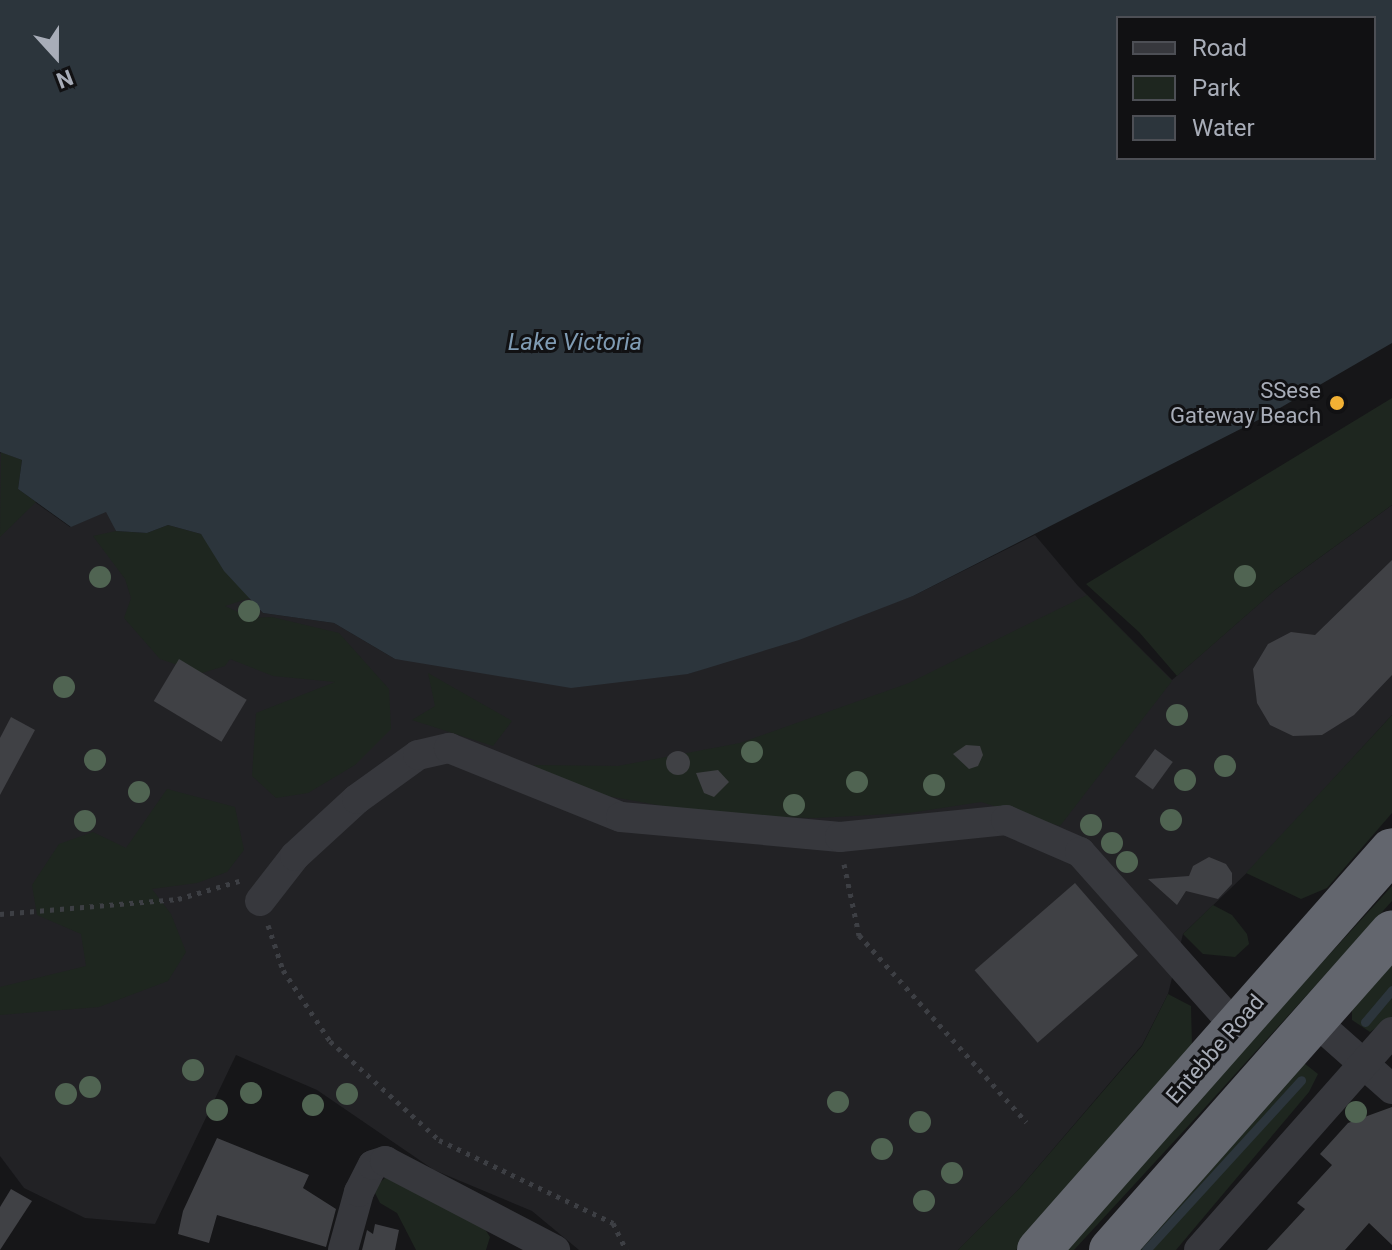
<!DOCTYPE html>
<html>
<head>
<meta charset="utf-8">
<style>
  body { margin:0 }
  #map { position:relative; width:1392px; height:1250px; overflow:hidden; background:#161618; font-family:Roboto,sans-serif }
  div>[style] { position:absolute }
  .built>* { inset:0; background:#222225 }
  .green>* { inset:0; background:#1e261f }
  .water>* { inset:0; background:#2c353c }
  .stream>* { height:9px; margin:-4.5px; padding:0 4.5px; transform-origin:4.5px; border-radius:4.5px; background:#2c353c }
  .building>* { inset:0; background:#404145; transform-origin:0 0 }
  .round { border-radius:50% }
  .path>* { height:5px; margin-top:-2.5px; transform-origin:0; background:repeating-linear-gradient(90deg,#3d3f44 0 4px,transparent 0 10px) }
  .street>* { height:30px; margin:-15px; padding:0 15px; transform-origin:15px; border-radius:15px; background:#37383d }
  .highway>* { height:44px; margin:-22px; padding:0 22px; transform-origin:22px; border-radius:22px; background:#63666e }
  .trees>* { width:22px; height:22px; margin:-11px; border-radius:50%; background:#506452 }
  .dots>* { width:22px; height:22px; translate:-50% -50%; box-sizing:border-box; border:4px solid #111113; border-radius:50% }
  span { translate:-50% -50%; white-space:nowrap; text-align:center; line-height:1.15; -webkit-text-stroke:6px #111113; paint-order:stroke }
  .poi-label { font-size:22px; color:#a8adb8 }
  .right { translate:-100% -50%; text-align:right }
  .street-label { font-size:22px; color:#a8adb8 }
  .water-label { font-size:24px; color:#7f9bb3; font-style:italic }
  .legend { position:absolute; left:1116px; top:16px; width:260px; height:144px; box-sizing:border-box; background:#111113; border:2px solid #4d4f55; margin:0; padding:10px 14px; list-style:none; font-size:24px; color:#a8adb8 }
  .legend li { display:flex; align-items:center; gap:16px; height:40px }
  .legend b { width:40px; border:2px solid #4d4f55 }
  .north { position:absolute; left:16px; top:16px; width:80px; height:80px; -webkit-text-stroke:6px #111113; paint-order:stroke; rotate:159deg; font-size:22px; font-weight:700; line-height:32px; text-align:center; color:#a8adb8 }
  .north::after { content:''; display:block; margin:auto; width:28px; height:36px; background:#a8adb8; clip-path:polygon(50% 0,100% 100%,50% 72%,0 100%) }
</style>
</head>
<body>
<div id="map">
  <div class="built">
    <i style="clip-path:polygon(0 452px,18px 490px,70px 527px,107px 511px,116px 531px,224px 571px,263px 613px,334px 623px,395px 659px,688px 674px,913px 596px,1035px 535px,1078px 586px,1172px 680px,1275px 590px,1392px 505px,1392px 715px,1253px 867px,1183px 934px,1168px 994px,1142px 1045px,1019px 1189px,958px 1250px,579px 1250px,532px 1211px,434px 1170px,317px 1090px,236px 1055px,155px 1224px,85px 1218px,24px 1188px,0 1156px)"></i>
  </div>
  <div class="green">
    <i style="clip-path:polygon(1392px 398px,1392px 505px,1275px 590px,1177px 676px,1139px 632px,1086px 584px)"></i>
    <i style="clip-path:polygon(1px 452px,22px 460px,18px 489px,36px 502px,0 537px)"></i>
    <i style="clip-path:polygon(168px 525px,201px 534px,250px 598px,225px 606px,251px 618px,272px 617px,339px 633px,389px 689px,391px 729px,355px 765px,308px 793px,276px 798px,252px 776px,256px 713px,335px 682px,273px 676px,230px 659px,225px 666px,202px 673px,160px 659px,124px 618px,131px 598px,125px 579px,93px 536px,116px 531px,147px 533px)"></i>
    <i style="clip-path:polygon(1087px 595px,1172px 681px,1060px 826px,981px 802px,909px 813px,816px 818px,713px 815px,574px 790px,533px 765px,618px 766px,740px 743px,909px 683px)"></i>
    <i style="clip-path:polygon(428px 673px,512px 721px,493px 746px,412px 720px,435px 706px)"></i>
    <i style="clip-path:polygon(1392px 715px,1392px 813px,1327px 888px,1301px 899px,1246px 873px)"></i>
    <i style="clip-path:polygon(167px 789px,235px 807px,244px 850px,227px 872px,197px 883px,152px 889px,171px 914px,186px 952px,168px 981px,99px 1007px,0 1015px,0 987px,86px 966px,81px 934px,37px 915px,32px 885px,59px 844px,93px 832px,126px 848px)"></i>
    <i style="clip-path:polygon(1392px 886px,1392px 901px,1191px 1123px,1074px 1250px,1059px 1250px)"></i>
    <i style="clip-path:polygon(1213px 905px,1232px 915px,1247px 934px,1249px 944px,1235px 957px,1203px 954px,1183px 934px)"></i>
    <i style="clip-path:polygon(1392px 957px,1392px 1017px,1370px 1032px,1352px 1020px,1352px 1010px)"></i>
    <i style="clip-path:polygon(1168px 994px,1191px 1006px,1192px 1045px,1016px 1250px,958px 1250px,1019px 1189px,1142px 1046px)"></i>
    <i style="clip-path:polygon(1304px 1063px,1318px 1074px,1309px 1092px,1176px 1250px,1124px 1250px)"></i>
    <i style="clip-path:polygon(386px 1177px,478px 1218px,490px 1237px,486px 1250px,416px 1250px,397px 1213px,380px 1203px,373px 1189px)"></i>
  </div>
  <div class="water">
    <i style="clip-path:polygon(evenodd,0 0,1392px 0,1392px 343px,1268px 415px,913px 596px,799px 640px,688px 674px,571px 688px,395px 659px,334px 623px,263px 613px,224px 571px,201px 534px,168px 525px,147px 533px,116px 531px,106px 512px,71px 527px,18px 489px,22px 460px,0 452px,0 0,1118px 18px,1374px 18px,1374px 158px,1118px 158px,1118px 18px)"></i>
  </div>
  <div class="stream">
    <i style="left:1365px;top:1022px;width:42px;rotate:-49.8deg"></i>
    <i style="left:1146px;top:1250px;width:230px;rotate:-47.6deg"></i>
  </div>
  <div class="building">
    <i style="clip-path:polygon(1392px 560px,1392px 675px,1354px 715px,1322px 735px,1293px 736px,1270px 725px,1257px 703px,1253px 669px,1268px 644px,1291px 632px,1315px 635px)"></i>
    <i style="left:179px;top:659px;width:79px;height:49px;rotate:31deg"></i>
    <i style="clip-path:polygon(11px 717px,35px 730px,0 795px,0 738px)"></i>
    <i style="clip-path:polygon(966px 745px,980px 746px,983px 755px,978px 766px,969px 769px,953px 754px)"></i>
    <i style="left:1155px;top:749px;width:22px;height:34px;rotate:36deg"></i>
    <i class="round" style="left:666px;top:751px;width:24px;height:24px"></i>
    <i style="clip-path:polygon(718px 770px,729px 782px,714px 797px,704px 793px,696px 773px)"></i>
    <i style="clip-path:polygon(1209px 857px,1226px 864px,1232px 873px,1232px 884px,1218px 899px,1186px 891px,1177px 905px,1148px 879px,1189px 876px,1193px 866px)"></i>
    <i style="left:1075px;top:883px;width:96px;height:133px;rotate:49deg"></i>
    <i style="clip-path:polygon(1392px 1107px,1392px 1245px,1369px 1223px,1345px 1250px,1267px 1250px,1305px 1209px,1297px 1203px,1332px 1165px,1320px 1154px,1348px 1123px)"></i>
    <i style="clip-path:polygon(217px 1138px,309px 1175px,303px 1188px,336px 1209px,326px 1247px,217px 1215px,209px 1243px,178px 1234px,183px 1211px)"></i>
    <i style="clip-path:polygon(11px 1189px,32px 1201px,0 1250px,0 1207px)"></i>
    <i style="clip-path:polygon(375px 1224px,399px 1230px,395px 1250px,362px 1250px,367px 1230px,373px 1234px)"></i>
  </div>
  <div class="path">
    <i style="left:844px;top:864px;width:73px;rotate:78.1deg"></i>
    <i style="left:859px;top:935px;width:251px;rotate:48.2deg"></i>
    <i style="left:0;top:914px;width:179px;rotate:-4.8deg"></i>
    <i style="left:178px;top:899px;width:64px;rotate:-16.4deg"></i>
    <i style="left:268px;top:925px;width:47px;rotate:71.6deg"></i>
    <i style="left:283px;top:970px;width:85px;rotate:56.5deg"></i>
    <i style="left:330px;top:1041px;width:147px;rotate:42.2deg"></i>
    <i style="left:439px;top:1140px;width:193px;rotate:25.5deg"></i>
    <i style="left:613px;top:1223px;width:30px;rotate:64deg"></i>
  </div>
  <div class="street">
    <i style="left:260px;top:901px;width:57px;rotate:-52.1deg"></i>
    <i style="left:295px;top:856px;width:84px;rotate:-42.6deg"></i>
    <i style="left:357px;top:799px;width:75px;rotate:-35.8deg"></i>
    <i style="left:418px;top:755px;width:32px;rotate:-13deg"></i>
    <i style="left:449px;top:748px;width:185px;rotate:21.9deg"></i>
    <i style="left:621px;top:817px;width:220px;rotate:5.2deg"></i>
    <i style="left:840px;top:837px;width:167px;rotate:-5.8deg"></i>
    <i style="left:1006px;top:820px;width:81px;rotate:23.4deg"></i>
    <i style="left:1080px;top:852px;width:233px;rotate:48.3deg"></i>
    <i style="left:1314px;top:1020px;width:104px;rotate:41.5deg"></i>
    <i style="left:343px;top:1250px;width:60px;rotate:-74.6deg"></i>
    <i style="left:359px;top:1192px;width:30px;rotate:-63deg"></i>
    <i style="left:373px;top:1165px;width:13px;rotate:-18deg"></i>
    <i style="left:385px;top:1161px;width:192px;rotate:27.6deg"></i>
    <i style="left:1199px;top:1250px;width:291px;rotate:-48.5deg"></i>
  </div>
  <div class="highway">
    <i style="left:1039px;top:1250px;width:533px;rotate:-48.57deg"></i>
    <i style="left:1111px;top:1250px;width:424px;rotate:-48.5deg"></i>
  </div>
  <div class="trees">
    <i style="left:1245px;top:576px"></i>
    <i style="left:100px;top:577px"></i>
    <i style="left:249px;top:611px"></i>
    <i style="left:64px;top:687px"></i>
    <i style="left:1177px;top:715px"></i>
    <i style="left:752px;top:752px"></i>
    <i style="left:95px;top:760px"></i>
    <i style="left:1225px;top:766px"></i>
    <i style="left:1185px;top:780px"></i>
    <i style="left:857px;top:782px"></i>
    <i style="left:934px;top:785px"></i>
    <i style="left:139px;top:792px"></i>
    <i style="left:794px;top:805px"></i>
    <i style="left:1171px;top:820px"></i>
    <i style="left:85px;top:821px"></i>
    <i style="left:1091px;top:825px"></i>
    <i style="left:1112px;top:843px"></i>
    <i style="left:1127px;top:862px"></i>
    <i style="left:193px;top:1070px"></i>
    <i style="left:90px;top:1087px"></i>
    <i style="left:251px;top:1093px"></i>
    <i style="left:66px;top:1094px"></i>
    <i style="left:347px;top:1094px"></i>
    <i style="left:838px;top:1102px"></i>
    <i style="left:313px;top:1105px"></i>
    <i style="left:217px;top:1110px"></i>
    <i style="left:1356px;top:1112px"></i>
    <i style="left:920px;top:1122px"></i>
    <i style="left:882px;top:1149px"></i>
    <i style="left:952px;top:1173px"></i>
    <i style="left:924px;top:1201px"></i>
  </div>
  <div class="dots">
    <i style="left:1337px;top:403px;background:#f2b134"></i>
  </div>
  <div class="poi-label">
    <span class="right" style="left:1321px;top:403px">SSese<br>Gateway Beach</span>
  </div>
  <div class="street-label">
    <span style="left:1215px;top:1049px;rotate:-49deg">Entebbe Road</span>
  </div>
  <div class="water-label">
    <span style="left:575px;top:343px">Lake Victoria</span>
  </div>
  <ul class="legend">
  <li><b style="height:10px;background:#37383d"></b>Road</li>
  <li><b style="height:22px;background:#1e261f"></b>Park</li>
  <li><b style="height:22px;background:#2c353c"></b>Water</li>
  </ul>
  <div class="north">N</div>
</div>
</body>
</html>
